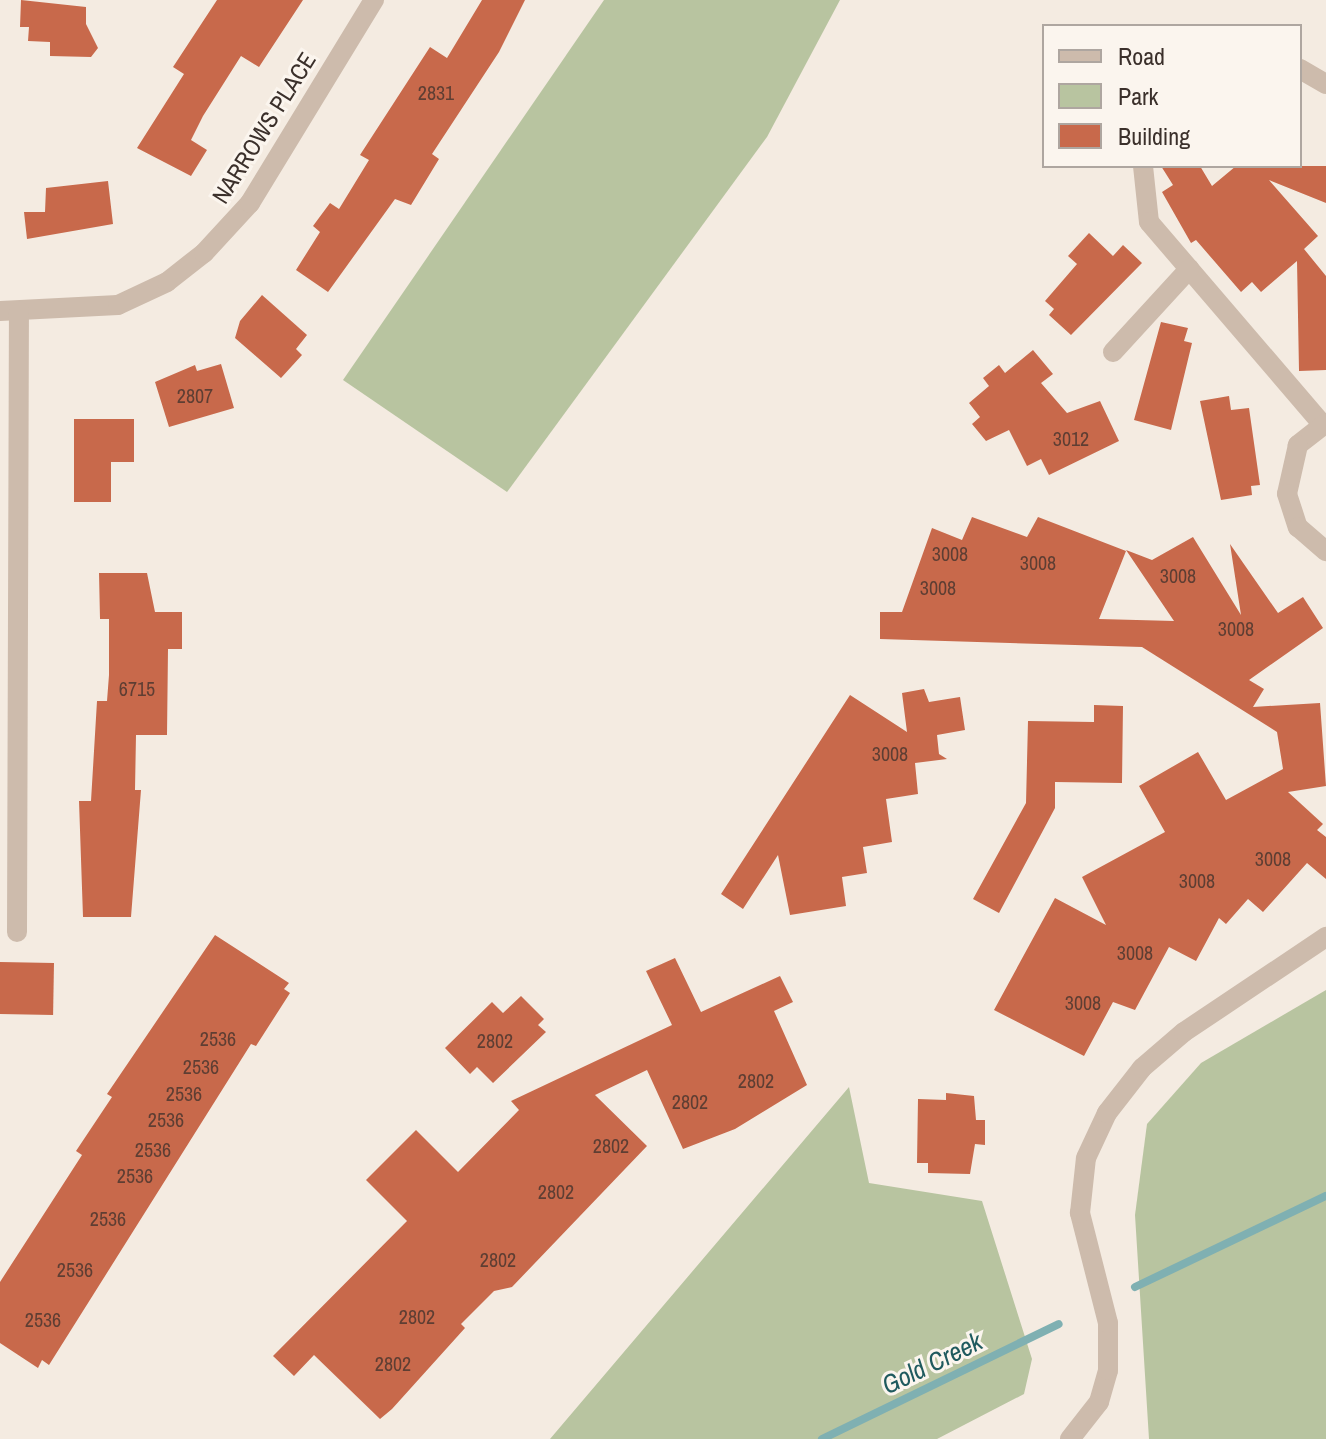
<!DOCTYPE html>
<html>
<head>
<meta charset="utf-8">
<style>
  body { margin:0 }
  #map { position:relative; width:1326px; height:1439px; overflow:hidden; background:#f4ebe1; font-family:"Archivo Narrow",sans-serif }
  div>[style] { position:absolute }
  .green>* { inset:0; background:#b8c4a0 }
  .stream>* { height:8px; margin:-4px; padding:0 4px; transform-origin:4px; border-radius:4px; background:#7fb0b2 }
  .building>* { inset:0; background:#c8694b; transform-origin:0 0 }
  .street>* { height:20px; margin:-10px; padding:0 10px; transform-origin:10px; border-radius:10px; background:#cdbbac }
  span { translate:-50% -50%; white-space:nowrap; text-align:center; line-height:1.15; -webkit-text-stroke:6px #fbf5ee; paint-order:stroke }
  .number-label { font-size:20px; color:#5e3e33 }
  .number-label span { -webkit-text-stroke-width:0 }
  .street-label { font-size:24px; color:#3b302b }
  .water-label { font-size:26px; color:#1f5a5e; font-style:italic }
  .legend { position:absolute; left:1042px; top:24px; width:260px; height:144px; box-sizing:border-box; background:#fbf5ee; border:2px solid #aea6a0; margin:0; padding:10px 14px; list-style:none; font-size:24px; color:#3b302b }
  .legend li { display:flex; align-items:center; gap:16px; height:40px }
  .legend b { width:40px; border:2px solid #aea6a0 }
</style>
</head>
<body>
<div id="map">
  <div class="green">
    <i style="clip-path:polygon(604px 0,840px 0,767px 137px,507px 492px,343px 380px)"></i>
    <i style="clip-path:polygon(1326px 990px,1326px 1439px,1149px 1439px,1135px 1215px,1147px 1124px,1201px 1063px)"></i>
    <i style="clip-path:polygon(849px 1087px,869px 1183px,982px 1201px,1032px 1359px,1024px 1394px,937px 1439px,550px 1439px)"></i>
  </div>
  <div class="stream">
    <i style="left:1135px;top:1287px;width:212px;rotate:-25.5deg"></i>
    <i style="left:822px;top:1439px;width:263px;rotate:-25.9deg"></i>
  </div>
  <div class="building">
    <i style="clip-path:polygon(21px 0,86px 7px,86px 24px,98px 48px,91px 57px,50px 56px,50px 42px,28px 41px,29px 27px,20px 27px)"></i>
    <i style="clip-path:polygon(217px 0,303px 0,259px 67px,241px 56px,203px 116px,191px 140px,207px 150px,191px 176px,137px 148px,184px 74px,173px 67px)"></i>
    <i style="clip-path:polygon(482px 0,525px 0,499px 52px,432px 154px,439px 159px,411px 205px,395px 199px,328px 292px,296px 270px,320px 232px,313px 226px,330px 203px,339px 209px,369px 160px,360px 155px,430px 47px,447px 58px)"></i>
    <i style="clip-path:polygon(1161px 166px,1200px 166px,1212px 186px,1236px 166px,1326px 166px,1326px 203px,1269px 180px,1318px 236px,1304px 249px,1326px 276px,1326px 370px,1299px 371px,1297px 261px,1261px 292px,1252px 282px,1241px 292px,1196px 240px,1191px 243px,1162px 192px,1173px 185px)"></i>
    <i style="clip-path:polygon(108px 181px,113px 224px,27px 239px,24px 212px,45px 212px,46px 188px)"></i>
    <i style="clip-path:polygon(1089px 233px,1113px 256px,1123px 245px,1142px 263px,1071px 335px,1049px 315px,1054px 309px,1045px 301px,1077px 264px,1068px 256px)"></i>
    <i style="clip-path:polygon(262px 295px,307px 335px,296px 349px,302px 355px,281px 378px,235px 338px,240px 321px)"></i>
    <i style="clip-path:polygon(1161px 322px,1188px 328px,1184px 341px,1192px 343px,1171px 430px,1134px 420px)"></i>
    <i style="clip-path:polygon(1033px 350px,1053px 374px,1041px 383px,1067px 413px,1100px 401px,1119px 441px,1049px 475px,1041px 459px,1027px 466px,1009px 430px,986px 441px,972px 424px,980px 417px,969px 403px,989px 386px,983px 378px,999px 365px,1005px 373px)"></i>
    <i style="clip-path:polygon(221px 364px,234px 408px,169px 427px,155px 382px,195px 365px,197px 371px)"></i>
    <i style="clip-path:polygon(1229px 396px,1231px 410px,1249px 408px,1260px 485px,1251px 486px,1252px 495px,1221px 500px,1200px 401px)"></i>
    <i style="clip-path:polygon(74px 419px,134px 419px,134px 462px,111px 462px,111px 502px,74px 502px)"></i>
    <i style="clip-path:polygon(972px 517px,1027px 537px,1038px 517px,1126px 551px,1099px 619px,1174px 621px,1126px 550px,1152px 560px,1193px 537px,1241px 615px,1230px 544px,1278px 613px,1303px 597px,1323px 628px,1249px 680px,1264px 689px,1253px 707px,1320px 703px,1326px 786px,1288px 792px,1323px 824px,1317px 830px,1326px 837px,1326px 879px,1307px 863px,1263px 912px,1248px 899px,1226px 924px,1219px 918px,1196px 961px,1169px 947px,1135px 1010px,1113px 1002px,1084px 1056px,994px 1010px,1055px 898px,1106px 925px,1082px 877px,1165px 832px,1139px 786px,1198px 752px,1226px 800px,1283px 769px,1277px 732px,1142px 647px,880px 639px,880px 612px,902px 612px,932px 528px,962px 540px)"></i>
    <i style="clip-path:polygon(99px 573px,147px 573px,155px 612px,182px 612px,182px 649px,168px 649px,167px 735px,136px 735px,135px 790px,141px 790px,131px 917px,83px 917px,79px 801px,91px 801px,97px 701px,107px 701px,109px 675px,109px 619px,100px 619px)"></i>
    <i style="clip-path:polygon(924px 689px,929px 702px,960px 697px,965px 730px,937px 735px,939px 754px,947px 759px,915px 763px,918px 794px,886px 799px,892px 842px,863px 847px,867px 873px,842px 877px,846px 906px,790px 915px,778px 855px,743px 909px,721px 894px,850px 695px,907px 732px,902px 693px)"></i>
    <i style="clip-path:polygon(1094px 705px,1123px 706px,1122px 783px,1055px 782px,1055px 808px,999px 913px,973px 899px,1026px 803px,1028px 721px,1094px 722px)"></i>
    <i style="clip-path:polygon(215px 935px,289px 983px,284px 989px,290px 993px,256px 1046px,251px 1044px,49px 1365px,42px 1360px,38px 1368px,0 1343px,0 1282px,82px 1155px,76px 1151px,112px 1097px,107px 1094px)"></i>
    <i style="clip-path:polygon(675px 958px,701px 1012px,780px 976px,793px 1002px,774px 1011px,807px 1085px,735px 1129px,683px 1149px,647px 1070px,595px 1095px,647px 1146px,512px 1287px,494px 1291px,461px 1324px,465px 1328px,392px 1409px,380px 1419px,314px 1355px,294px 1376px,273px 1356px,407px 1221px,366px 1180px,416px 1130px,458px 1172px,519px 1110px,511px 1101px,672px 1025px,646px 971px)"></i>
    <i style="left:0;top:962px;width:54px;height:52px;rotate:1deg"></i>
    <i style="clip-path:polygon(521px 996px,544px 1019px,538px 1025px,546px 1032px,493px 1083px,477px 1067px,470px 1074px,445px 1048px,492px 1002px,503px 1013px)"></i>
    <i style="clip-path:polygon(946px 1093px,974px 1096px,976px 1120px,985px 1120px,985px 1145px,975px 1144px,970px 1174px,928px 1173px,928px 1163px,917px 1163px,918px 1099px,946px 1100px)"></i>
  </div>
  <div class="street">
    <i style="left:1300px;top:69px;width:30px;rotate:30deg"></i>
    <i style="left:1143px;top:166px;width:56px;rotate:83.9deg"></i>
    <i style="left:1149px;top:222px;width:266px;rotate:49.4deg"></i>
    <i style="left:0;top:311px;width:118px;rotate:-2.9deg"></i>
    <i style="left:118px;top:305px;width:54px;rotate:-25.1deg"></i>
    <i style="left:167px;top:282px;width:47px;rotate:-38.1deg"></i>
    <i style="left:204px;top:253px;width:68px;rotate:-47.4deg"></i>
    <i style="left:250px;top:203px;width:238px;rotate:-58.6deg"></i>
    <i style="left:1113px;top:352px;width:113px;rotate:-47.5deg"></i>
    <i style="left:1326px;top:423px;width:36px;rotate:142deg"></i>
    <i style="left:1298px;top:445px;width:50px;rotate:102.7deg"></i>
    <i style="left:1287px;top:494px;width:35px;rotate:72deg"></i>
    <i style="left:1298px;top:527px;width:37px;rotate:41deg"></i>
    <i style="left:17px;top:932px;width:621px;rotate:-89.82deg"></i>
    <i style="left:1070px;top:1439px;width:47px;rotate:-51.9deg"></i>
    <i style="left:1099px;top:1402px;width:33px;rotate:-74deg"></i>
    <i style="left:1108px;top:1370px;width:47px;rotate:-90deg"></i>
    <i style="left:1108px;top:1323px;width:114px;rotate:-104.3deg"></i>
    <i style="left:1080px;top:1213px;width:55px;rotate:-83.8deg"></i>
    <i style="left:1086px;top:1158px;width:50px;rotate:-65deg"></i>
    <i style="left:1107px;top:1113px;width:57px;rotate:-52.1deg"></i>
    <i style="left:1142px;top:1068px;width:55px;rotate:-40.6deg"></i>
    <i style="left:1184px;top:1032px;width:171px;rotate:-33.8deg"></i>
  </div>
  <div class="number-label">
    <span style="left:436px;top:92px">2831</span>
    <span style="left:195px;top:395px">2807</span>
    <span style="left:1071px;top:438px">3012</span>
    <span style="left:950px;top:553px">3008</span>
    <span style="left:1038px;top:562px">3008</span>
    <span style="left:1178px;top:575px">3008</span>
    <span style="left:938px;top:587px">3008</span>
    <span style="left:1236px;top:628px">3008</span>
    <span style="left:137px;top:688px">6715</span>
    <span style="left:890px;top:753px">3008</span>
    <span style="left:1273px;top:858px">3008</span>
    <span style="left:1197px;top:880px">3008</span>
    <span style="left:1135px;top:952px">3008</span>
    <span style="left:1083px;top:1002px">3008</span>
    <span style="left:218px;top:1038px">2536</span>
    <span style="left:495px;top:1040px">2802</span>
    <span style="left:201px;top:1066px">2536</span>
    <span style="left:756px;top:1080px">2802</span>
    <span style="left:184px;top:1093px">2536</span>
    <span style="left:690px;top:1101px">2802</span>
    <span style="left:166px;top:1119px">2536</span>
    <span style="left:611px;top:1145px">2802</span>
    <span style="left:153px;top:1149px">2536</span>
    <span style="left:135px;top:1175px">2536</span>
    <span style="left:556px;top:1191px">2802</span>
    <span style="left:108px;top:1218px">2536</span>
    <span style="left:498px;top:1259px">2802</span>
    <span style="left:75px;top:1269px">2536</span>
    <span style="left:417px;top:1316px">2802</span>
    <span style="left:43px;top:1319px">2536</span>
    <span style="left:393px;top:1363px">2802</span>
  </div>
  <div class="street-label">
    <span style="left:264px;top:128px;rotate:-58deg">NARROWS PLACE</span>
  </div>
  <div class="water-label">
    <span style="left:932px;top:1363px;rotate:-26deg">Gold Creek</span>
  </div>
  <ul class="legend">
  <li><b style="height:10px;background:#cdbbac"></b>Road</li>
  <li><b style="height:22px;background:#b8c4a0"></b>Park</li>
  <li><b style="height:22px;background:#c8694b"></b>Building</li>
  </ul>
</div>
</body>
</html>
